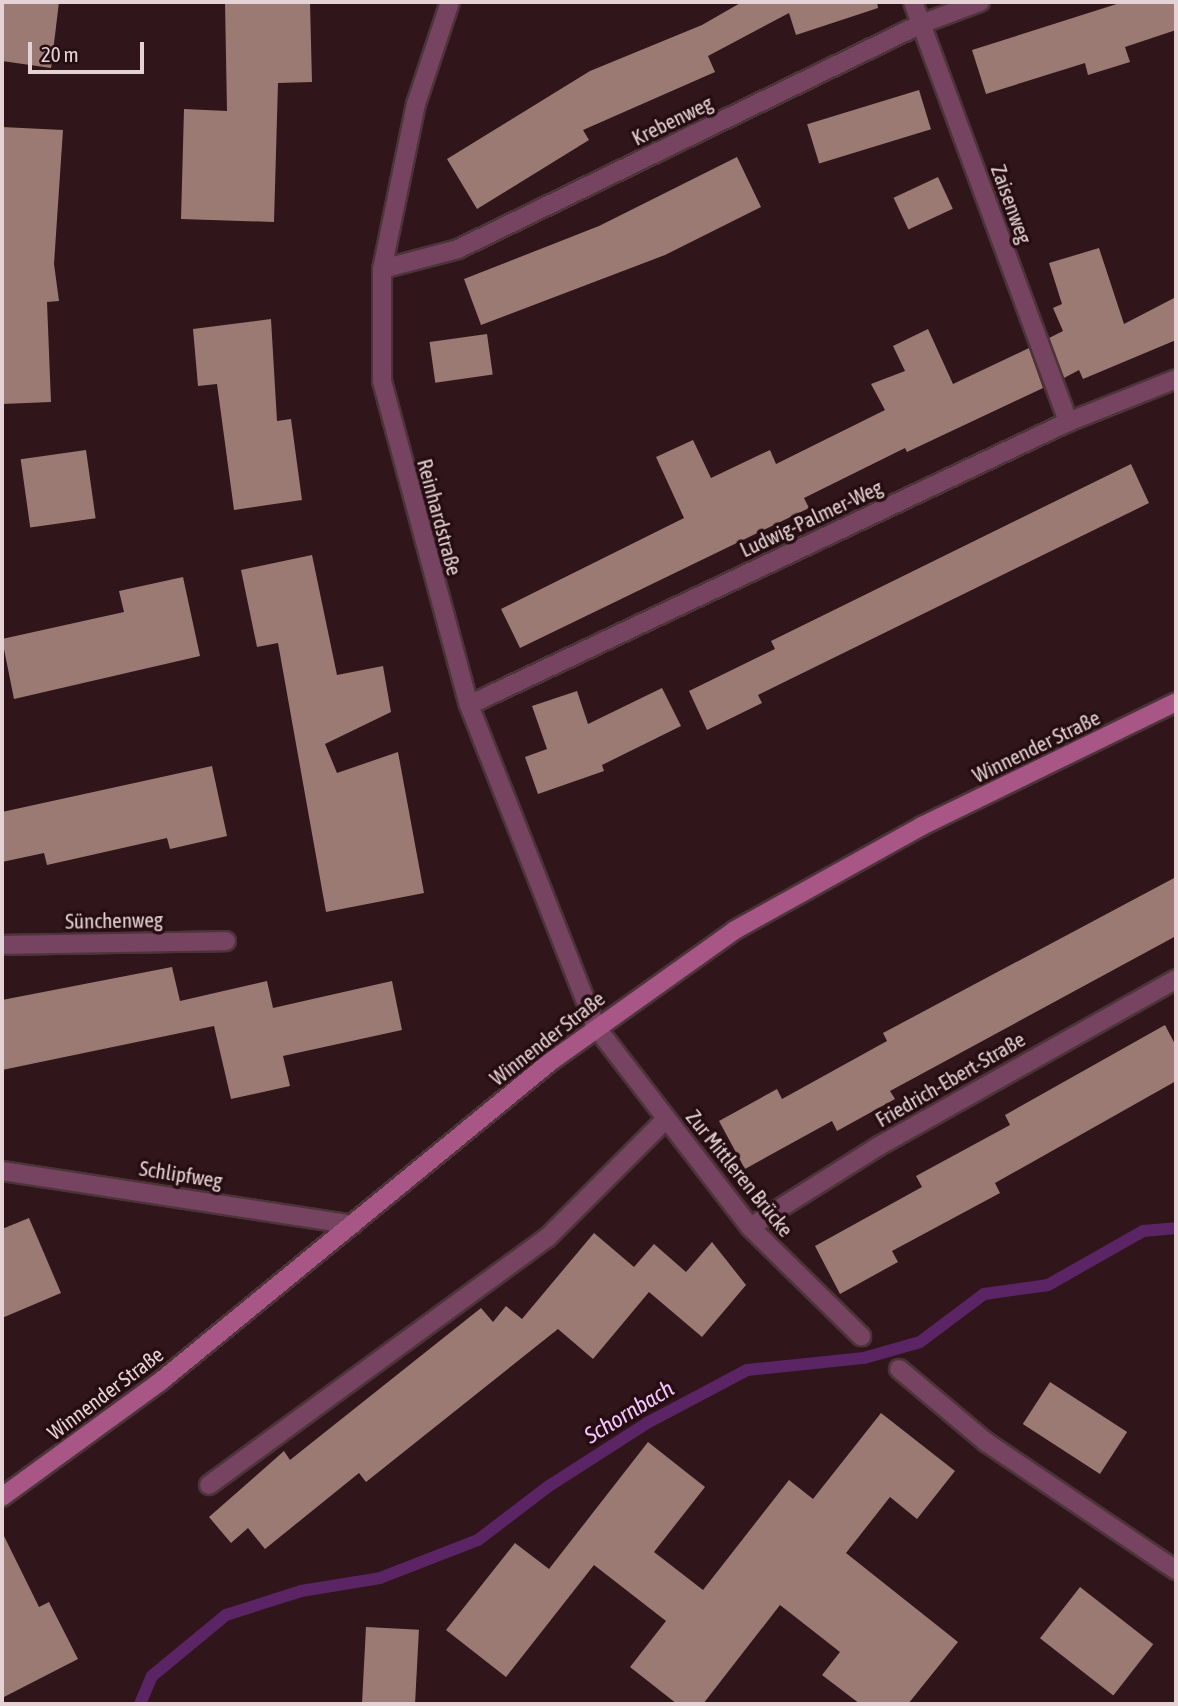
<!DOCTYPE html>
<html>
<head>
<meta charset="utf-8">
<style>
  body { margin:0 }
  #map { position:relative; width:1178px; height:1706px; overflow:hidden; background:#30161b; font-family:"Asap Condensed",sans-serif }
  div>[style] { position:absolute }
  .stream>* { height:12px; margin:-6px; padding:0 6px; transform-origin:6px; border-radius:6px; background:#5b2465 }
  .building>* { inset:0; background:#9a7a72; transform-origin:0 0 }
  .roads { filter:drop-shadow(2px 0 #4d3439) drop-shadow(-2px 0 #4d3439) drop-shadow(0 2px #4d3439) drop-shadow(0 -2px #4d3439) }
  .lane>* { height:18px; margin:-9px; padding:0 9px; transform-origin:9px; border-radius:9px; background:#764361 }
  .street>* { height:18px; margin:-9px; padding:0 9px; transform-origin:9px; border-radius:9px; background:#764361 }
  .secondary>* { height:18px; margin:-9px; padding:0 9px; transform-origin:9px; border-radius:9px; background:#a75686 }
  span { translate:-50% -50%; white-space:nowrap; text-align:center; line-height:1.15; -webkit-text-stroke:7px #260d12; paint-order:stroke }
  .street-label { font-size:21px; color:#e4d2d4 }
  .water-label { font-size:23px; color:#f4c6fd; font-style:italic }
  .frame { position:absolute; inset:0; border:4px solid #e4d2d4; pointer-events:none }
  .scale { position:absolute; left:28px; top:42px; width:116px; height:32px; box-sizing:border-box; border:4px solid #e4d2d4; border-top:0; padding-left:9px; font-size:21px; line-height:24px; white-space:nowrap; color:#e4d2d4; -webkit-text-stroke:5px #260d12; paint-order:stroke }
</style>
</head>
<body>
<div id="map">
  <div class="stream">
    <i style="left:140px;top:1704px;width:30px;rotate:-67deg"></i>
    <i style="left:152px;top:1676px;width:96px;rotate:-39.5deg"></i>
    <i style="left:226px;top:1615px;width:79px;rotate:-17.7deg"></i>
    <i style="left:301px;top:1591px;width:80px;rotate:-9.3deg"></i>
    <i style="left:380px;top:1578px;width:105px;rotate:-21.2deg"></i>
    <i style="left:478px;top:1540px;width:89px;rotate:-37.3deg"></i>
    <i style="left:549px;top:1486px;width:117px;rotate:-32.7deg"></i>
    <i style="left:647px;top:1423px;width:113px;rotate:-27.9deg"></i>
    <i style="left:747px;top:1370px;width:118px;rotate:-5.9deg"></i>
    <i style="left:864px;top:1358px;width:58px;rotate:-15.9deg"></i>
    <i style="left:920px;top:1342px;width:80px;rotate:-36.9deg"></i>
    <i style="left:984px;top:1294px;width:65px;rotate:-8deg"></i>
    <i style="left:1048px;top:1285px;width:109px;rotate:-29.6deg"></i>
    <i style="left:1143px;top:1231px;width:33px;rotate:-5deg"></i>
  </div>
  <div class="building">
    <i style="clip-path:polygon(2px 2px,59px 2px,51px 68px,2px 61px)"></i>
    <i style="clip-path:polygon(225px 2px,310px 2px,312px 82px,278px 83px,274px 222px,181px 219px,184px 109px,227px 111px)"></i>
    <i style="clip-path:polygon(742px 2px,877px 2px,878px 8px,796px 35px,789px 13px,708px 56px,715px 72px,583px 130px,589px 140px,477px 209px,447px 159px,590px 71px,702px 25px)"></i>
    <i style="clip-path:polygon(1123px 2px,1176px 2px,1176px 30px,1125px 47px,1130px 62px,1088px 75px,1085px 63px,986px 94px,972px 50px)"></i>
    <i style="left:919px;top:90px;width:41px;height:117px;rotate:73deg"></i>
    <i style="clip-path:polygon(2px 127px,63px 130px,54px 264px,59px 301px,47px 302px,51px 402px,2px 404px)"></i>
    <i style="clip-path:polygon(737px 157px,761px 207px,665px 255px,481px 325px,464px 279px,599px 226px)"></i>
    <i style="left:938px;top:177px;width:35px;height:49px;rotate:65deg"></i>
    <i style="clip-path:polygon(1099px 248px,1124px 324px,1176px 297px,1176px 340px,1083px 379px,1079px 370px,1064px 378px,1049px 338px,1063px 331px,1053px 308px,1062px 304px,1049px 263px)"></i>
    <i style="clip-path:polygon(271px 319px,277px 421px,291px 419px,302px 500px,234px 510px,217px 384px,198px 386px,193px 329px)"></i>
    <i style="clip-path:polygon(928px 329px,953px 384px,1029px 348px,1043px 388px,907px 452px,905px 448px,804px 498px,809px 508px,520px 648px,501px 609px,684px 518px,656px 457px,693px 440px,711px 478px,770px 450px,776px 464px,885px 410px,871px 384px,905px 371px,893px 346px)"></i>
    <i style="left:487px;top:334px;width:41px;height:58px;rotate:82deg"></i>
    <i style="left:86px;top:450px;width:69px;height:66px;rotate:82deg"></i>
    <i style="clip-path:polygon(1131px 464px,1149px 503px,758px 695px,762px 703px,707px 730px,689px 691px,775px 649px,771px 641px)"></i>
    <i style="clip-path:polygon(312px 555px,337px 675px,383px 666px,391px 712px,325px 744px,337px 773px,398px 752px,424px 893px,326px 912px,278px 643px,257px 647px,241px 570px)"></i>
    <i style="clip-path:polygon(183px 577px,200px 656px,14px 699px,2px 639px,124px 612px,119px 591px)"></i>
    <i style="clip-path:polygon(662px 688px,681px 726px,602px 765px,604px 771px,538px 794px,525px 757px,547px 749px,532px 706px,577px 691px,588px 724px)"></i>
    <i style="clip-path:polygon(212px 766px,227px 836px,170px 849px,167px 838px,47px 865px,44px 853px,2px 862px,2px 812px)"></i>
    <i style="clip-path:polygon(1176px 877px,1176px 936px,890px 1091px,895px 1099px,837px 1131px,832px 1121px,745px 1169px,719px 1121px,777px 1089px,782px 1099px,887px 1041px,883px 1033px)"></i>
    <i style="clip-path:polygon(172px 967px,180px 1001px,267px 981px,273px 1008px,392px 981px,402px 1030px,283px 1056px,290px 1086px,231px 1099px,214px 1026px,2px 1070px,2px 1000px)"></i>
    <i style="clip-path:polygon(1165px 1025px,1176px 1046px,1176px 1081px,995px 1183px,1000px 1193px,892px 1251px,898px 1262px,840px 1294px,815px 1246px,922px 1187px,916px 1176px,1010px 1125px,1005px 1115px)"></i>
    <i style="clip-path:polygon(29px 1218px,61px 1293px,2px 1318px,2px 1229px)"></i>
    <i style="clip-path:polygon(594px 1233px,634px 1267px,654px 1244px,686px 1272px,712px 1242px,746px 1285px,702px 1337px,649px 1292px,593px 1359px,558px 1329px,366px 1482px,359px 1473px,265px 1549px,248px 1528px,231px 1543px,209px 1517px,284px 1451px,290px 1460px,481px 1308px,493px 1322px,506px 1306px,522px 1319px)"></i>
    <i style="left:1050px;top:1382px;width:92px;height:50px;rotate:33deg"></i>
    <i style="clip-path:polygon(881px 1413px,955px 1471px,917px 1519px,890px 1497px,846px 1553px,958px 1642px,908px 1704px,860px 1704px,822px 1675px,840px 1652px,780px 1605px,703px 1704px,677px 1704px,630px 1667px,666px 1621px,594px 1565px,506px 1677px,446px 1630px,515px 1543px,549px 1569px,648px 1442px,705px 1487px,654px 1552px,703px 1590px,789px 1480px,813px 1499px)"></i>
    <i style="clip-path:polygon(2px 1532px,39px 1607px,49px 1602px,78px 1659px,2px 1698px)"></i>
    <i style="left:1080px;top:1587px;width:93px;height:65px;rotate:38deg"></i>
    <i style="left:366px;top:1627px;width:53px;height:77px;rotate:3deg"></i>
  </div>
  <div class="roads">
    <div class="lane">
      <i style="left:209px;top:1485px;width:419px;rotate:-36.2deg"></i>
      <i style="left:547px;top:1238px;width:168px;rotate:-45deg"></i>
    </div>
    <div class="street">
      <i style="left:450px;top:2px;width:108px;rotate:108.4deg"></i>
      <i style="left:416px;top:104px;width:168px;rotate:101.6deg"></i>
      <i style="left:382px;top:269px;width:112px;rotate:90deg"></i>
      <i style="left:382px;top:381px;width:335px;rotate:75deg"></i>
      <i style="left:469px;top:705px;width:346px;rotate:68.5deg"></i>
      <i style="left:596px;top:1027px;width:252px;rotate:52.4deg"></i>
      <i style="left:750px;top:1227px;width:156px;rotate:44.5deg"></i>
      <i style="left:913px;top:2px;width:448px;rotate:69.7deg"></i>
      <i style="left:382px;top:269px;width:79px;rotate:-14.7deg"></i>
      <i style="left:458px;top:249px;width:515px;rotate:-25.92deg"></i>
      <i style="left:921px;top:24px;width:63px;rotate:-20.4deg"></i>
      <i style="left:469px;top:705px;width:662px;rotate:-25.29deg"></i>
      <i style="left:1068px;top:422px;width:116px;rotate:-21.7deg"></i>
      <i style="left:2px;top:945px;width:224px;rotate:-1deg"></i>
      <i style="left:2px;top:1171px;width:355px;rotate:8.7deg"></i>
      <i style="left:750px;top:1227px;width:152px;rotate:-32.1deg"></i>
      <i style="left:879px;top:1146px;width:341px;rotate:-29.3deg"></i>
      <i style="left:899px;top:1369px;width:114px;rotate:40deg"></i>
      <i style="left:986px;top:1442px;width:229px;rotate:34deg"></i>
    </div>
    <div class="secondary">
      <i style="left:2px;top:1497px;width:197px;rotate:-36.1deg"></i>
      <i style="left:161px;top:1381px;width:503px;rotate:-39.35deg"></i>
      <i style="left:550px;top:1062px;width:227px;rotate:-35.5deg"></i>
      <i style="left:735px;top:930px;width:214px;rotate:-29.1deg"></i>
      <i style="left:922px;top:826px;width:283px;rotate:-26deg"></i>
    </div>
  </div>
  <div class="street-label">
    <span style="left:672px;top:120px;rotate:-26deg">Krebenweg</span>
    <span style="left:1012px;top:204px;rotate:70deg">Zaisenweg</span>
    <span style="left:440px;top:517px;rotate:75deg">Reinhardstraße</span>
    <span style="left:811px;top:518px;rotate:-25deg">Ludwig-Palmer-Weg</span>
    <span style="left:1036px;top:746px;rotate:-26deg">Winnender Straße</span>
    <span style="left:114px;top:920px;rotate:-1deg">Sünchenweg</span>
    <span style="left:547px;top:1038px;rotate:-38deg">Winnender Straße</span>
    <span style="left:950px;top:1079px;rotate:-30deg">Friedrich-Ebert-Straße</span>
    <span style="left:740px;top:1173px;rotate:51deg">Zur Mittleren Brücke</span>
    <span style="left:181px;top:1174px;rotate:9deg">Schlipfweg</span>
    <span style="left:105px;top:1393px;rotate:-37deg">Winnender Straße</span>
  </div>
  <div class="water-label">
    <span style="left:629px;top:1412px;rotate:-31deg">Schornbach</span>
  </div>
  <div class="frame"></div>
  <div class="scale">20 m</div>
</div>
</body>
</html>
